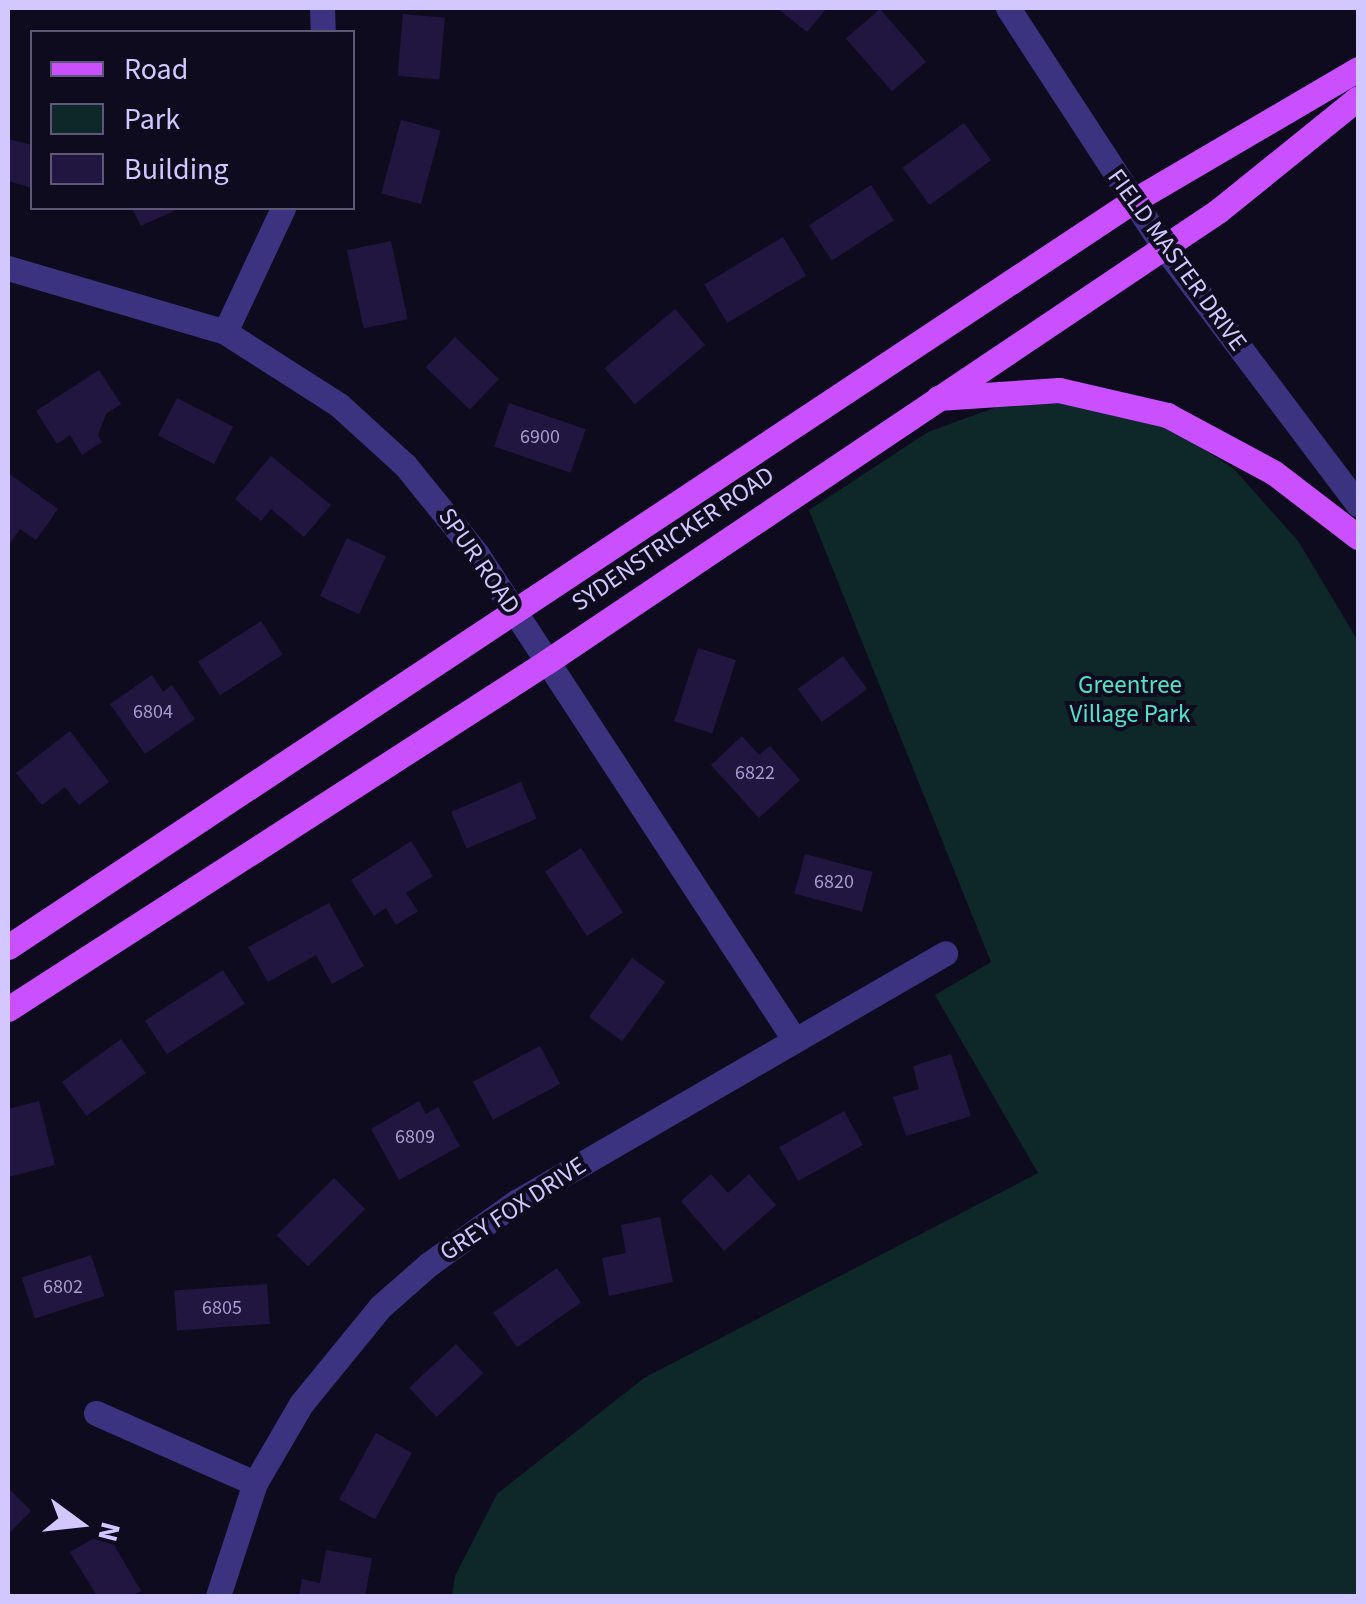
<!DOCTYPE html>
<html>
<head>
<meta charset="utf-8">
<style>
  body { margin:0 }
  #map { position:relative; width:1366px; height:1604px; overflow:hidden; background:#0f0b1e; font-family:"Source Sans 3",sans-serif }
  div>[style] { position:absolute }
  .green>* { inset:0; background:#0e2728 }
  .building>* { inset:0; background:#211640; transform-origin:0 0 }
  .minor>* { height:25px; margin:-12.5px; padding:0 12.5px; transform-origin:12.5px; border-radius:12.5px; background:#3b337f }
  .major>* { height:25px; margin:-12.5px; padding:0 12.5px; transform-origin:12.5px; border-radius:12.5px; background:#c94fff }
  span { translate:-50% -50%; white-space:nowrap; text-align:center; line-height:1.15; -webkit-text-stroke:8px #0f0b1e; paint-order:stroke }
  .number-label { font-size:20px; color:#a69ccf }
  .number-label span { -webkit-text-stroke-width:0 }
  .street-label { font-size:25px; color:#d2c8ff }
  .park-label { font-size:25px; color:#4fe4c8 }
  .frame { position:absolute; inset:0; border:10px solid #d2c8ff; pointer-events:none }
  .legend { position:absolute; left:30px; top:30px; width:325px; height:180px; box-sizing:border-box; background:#0f0b1e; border:2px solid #5d5778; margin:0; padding:12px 18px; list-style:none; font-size:30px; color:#d2c8ff }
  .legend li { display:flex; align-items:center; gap:20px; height:50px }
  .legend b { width:50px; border:2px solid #5d5778 }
  .north { position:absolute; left:30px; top:1474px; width:100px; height:100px; -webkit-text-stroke:8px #0f0b1e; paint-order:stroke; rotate:105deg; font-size:28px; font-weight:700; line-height:40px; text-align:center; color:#d2c8ff }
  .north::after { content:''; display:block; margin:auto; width:35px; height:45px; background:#d2c8ff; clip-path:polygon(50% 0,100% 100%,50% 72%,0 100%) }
</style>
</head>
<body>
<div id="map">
  <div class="green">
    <i style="clip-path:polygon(1046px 400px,1127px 411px,1177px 432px,1234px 469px,1298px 541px,1358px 641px,1358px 1596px,452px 1596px,455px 1576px,497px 1494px,644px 1378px,1038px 1173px,935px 995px,991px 962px,809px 510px,928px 432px,1005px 404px)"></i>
  </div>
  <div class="building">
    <i style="clip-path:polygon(777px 8px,827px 8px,807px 32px)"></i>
    <i style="left:880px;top:9px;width:70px;height:45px;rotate:49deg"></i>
    <i style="left:403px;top:14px;width:42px;height:62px;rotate:5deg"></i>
    <i style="left:401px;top:120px;width:41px;height:76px;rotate:15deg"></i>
    <i style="left:964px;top:123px;width:46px;height:76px;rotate:54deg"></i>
    <i style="clip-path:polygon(8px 139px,32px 145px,32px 188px,8px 181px)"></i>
    <i style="left:871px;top:185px;width:42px;height:74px;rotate:57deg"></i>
    <i style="clip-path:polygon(132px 208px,180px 208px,141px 226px)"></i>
    <i style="left:783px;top:237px;width:45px;height:92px;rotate:59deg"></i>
    <i style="left:391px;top:241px;width:80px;height:45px;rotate:78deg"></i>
    <i style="left:675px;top:309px;width:47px;height:92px;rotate:50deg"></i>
    <i style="left:455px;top:337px;width:61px;height:42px;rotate:44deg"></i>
    <i style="clip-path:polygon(99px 370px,121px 404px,106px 414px,98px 435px,102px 442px,82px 455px,70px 435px,57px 444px,36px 411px)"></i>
    <i style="left:177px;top:398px;width:63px;height:42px;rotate:27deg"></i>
    <i style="left:509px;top:403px;width:81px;height:46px;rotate:19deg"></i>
    <i style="clip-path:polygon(271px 456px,331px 505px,304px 537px,271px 509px,261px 521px,235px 499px)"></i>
    <i style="clip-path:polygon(8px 473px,58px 509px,36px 540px,20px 529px,8px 546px)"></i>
    <i style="left:347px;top:538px;width:43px;height:64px;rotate:25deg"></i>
    <i style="left:261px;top:621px;width:40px;height:75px;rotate:57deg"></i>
    <i style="left:698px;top:648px;width:40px;height:77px;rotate:18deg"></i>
    <i style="left:843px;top:656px;width:41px;height:56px;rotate:54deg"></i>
    <i style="clip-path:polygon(152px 675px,163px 692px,172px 685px,195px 719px,145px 754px,110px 704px)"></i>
    <i style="clip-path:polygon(70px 731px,109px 782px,79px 805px,65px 787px,42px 805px,16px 773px)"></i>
    <i style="clip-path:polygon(742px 736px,759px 755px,770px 746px,800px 780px,759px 818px,711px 765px)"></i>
    <i style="left:521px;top:782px;width:40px;height:76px;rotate:67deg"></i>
    <i style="clip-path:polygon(411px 841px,433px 876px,406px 893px,418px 911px,396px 925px,386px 908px,374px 916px,351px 880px)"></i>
    <i style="left:581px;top:848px;width:77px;height:43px;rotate:57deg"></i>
    <i style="left:805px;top:854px;width:70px;height:41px;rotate:15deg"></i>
    <i style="clip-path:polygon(329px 903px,364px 966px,332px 984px,316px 955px,268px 982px,248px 947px)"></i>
    <i style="left:632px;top:958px;width:41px;height:73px;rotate:36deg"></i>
    <i style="left:223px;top:970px;width:40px;height:93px;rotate:57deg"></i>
    <i style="left:121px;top:1039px;width:42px;height:73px;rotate:54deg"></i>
    <i style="left:540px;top:1046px;width:43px;height:76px;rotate:62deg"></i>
    <i style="clip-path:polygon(951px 1054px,971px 1116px,906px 1136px,893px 1097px,919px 1089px,913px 1066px)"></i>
    <i style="clip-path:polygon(39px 1101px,55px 1165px,8px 1177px,8px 1109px)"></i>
    <i style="clip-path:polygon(419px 1101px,426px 1114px,438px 1107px,460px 1146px,399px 1180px,371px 1129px)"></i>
    <i style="left:844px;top:1111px;width:39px;height:74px;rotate:61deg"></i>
    <i style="clip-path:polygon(711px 1174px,728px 1193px,749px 1174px,776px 1205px,724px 1251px,681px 1201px)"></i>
    <i style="left:334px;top:1178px;width:44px;height:81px;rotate:45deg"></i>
    <i style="clip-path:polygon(660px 1217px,673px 1282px,609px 1296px,602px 1258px,626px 1253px,621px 1225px)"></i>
    <i style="left:91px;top:1255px;width:43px;height:73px;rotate:72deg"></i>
    <i style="left:557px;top:1268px;width:42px;height:78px;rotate:55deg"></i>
    <i style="left:267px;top:1284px;width:40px;height:93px;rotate:86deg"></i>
    <i style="left:456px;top:1344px;width:40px;height:64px;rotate:47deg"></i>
    <i style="left:376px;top:1433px;width:41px;height:76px;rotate:29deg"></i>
    <i style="clip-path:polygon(8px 1488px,31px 1511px,8px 1534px)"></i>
    <i style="clip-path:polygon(106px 1531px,141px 1591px,131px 1596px,97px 1596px,70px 1552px)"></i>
    <i style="clip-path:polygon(326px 1550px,372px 1558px,365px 1596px,299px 1596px,302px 1579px,320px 1583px)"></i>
  </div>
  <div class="minor">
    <i style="left:322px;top:8px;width:24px;rotate:88deg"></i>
    <i style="left:1008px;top:8px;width:285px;rotate:56.9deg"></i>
    <i style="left:1164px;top:247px;width:322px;rotate:53deg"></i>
    <i style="left:8px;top:268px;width:226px;rotate:16.4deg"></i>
    <i style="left:225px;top:332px;width:135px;rotate:32.6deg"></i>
    <i style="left:339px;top:405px;width:89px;rotate:42.3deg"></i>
    <i style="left:405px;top:465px;width:114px;rotate:51deg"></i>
    <i style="left:477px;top:554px;width:579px;rotate:56.83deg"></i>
    <i style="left:225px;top:332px;width:137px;rotate:-64.9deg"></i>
    <i style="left:96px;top:1413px;width:174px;rotate:23.8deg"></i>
    <i style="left:218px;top:1596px;width:119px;rotate:-71.9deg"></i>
    <i style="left:255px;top:1483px;width:91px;rotate:-59.8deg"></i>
    <i style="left:301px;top:1404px;width:125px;rotate:-50.8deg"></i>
    <i style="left:380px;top:1307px;width:65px;rotate:-41.3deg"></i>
    <i style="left:429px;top:1264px;width:107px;rotate:-35.5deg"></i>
    <i style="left:516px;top:1202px;width:496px;rotate:-30.1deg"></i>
  </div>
  <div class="major">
    <i style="left:938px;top:398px;width:121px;rotate:-3.8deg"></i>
    <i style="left:1059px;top:390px;width:111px;rotate:13deg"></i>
    <i style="left:1167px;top:415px;width:120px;rotate:28.3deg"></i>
    <i style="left:1273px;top:472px;width:107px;rotate:37.4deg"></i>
    <i style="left:8px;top:947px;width:1350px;rotate:-33.55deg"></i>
    <i style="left:1133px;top:201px;width:261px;rotate:-30.4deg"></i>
    <i style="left:8px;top:1009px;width:642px;rotate:-32.8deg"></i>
    <i style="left:548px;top:661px;width:807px;rotate:-33.89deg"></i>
    <i style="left:1218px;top:211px;width:180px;rotate:-38.9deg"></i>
  </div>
  <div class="number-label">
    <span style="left:540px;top:437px">6900</span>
    <span style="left:153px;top:712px">6804</span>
    <span style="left:755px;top:773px">6822</span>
    <span style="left:834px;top:882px">6820</span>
    <span style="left:415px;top:1137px">6809</span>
    <span style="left:63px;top:1287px">6802</span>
    <span style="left:222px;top:1308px">6805</span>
  </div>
  <div class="street-label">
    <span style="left:1177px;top:260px;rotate:54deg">FIELD MASTER DRIVE</span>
    <span style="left:673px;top:539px;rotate:-34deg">SYDENSTRICKER ROAD</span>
    <span style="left:479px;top:561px;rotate:55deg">SPUR ROAD</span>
    <span style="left:513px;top:1209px;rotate:-33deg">GREY FOX DRIVE</span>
  </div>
  <div class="park-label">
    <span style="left:1130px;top:700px">Greentree<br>Village Park</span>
  </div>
  <div class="frame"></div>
  <ul class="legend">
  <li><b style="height:12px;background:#c94fff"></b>Road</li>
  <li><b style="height:28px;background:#0e2728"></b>Park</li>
  <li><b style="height:28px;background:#211640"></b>Building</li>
  </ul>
  <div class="north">N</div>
</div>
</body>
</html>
